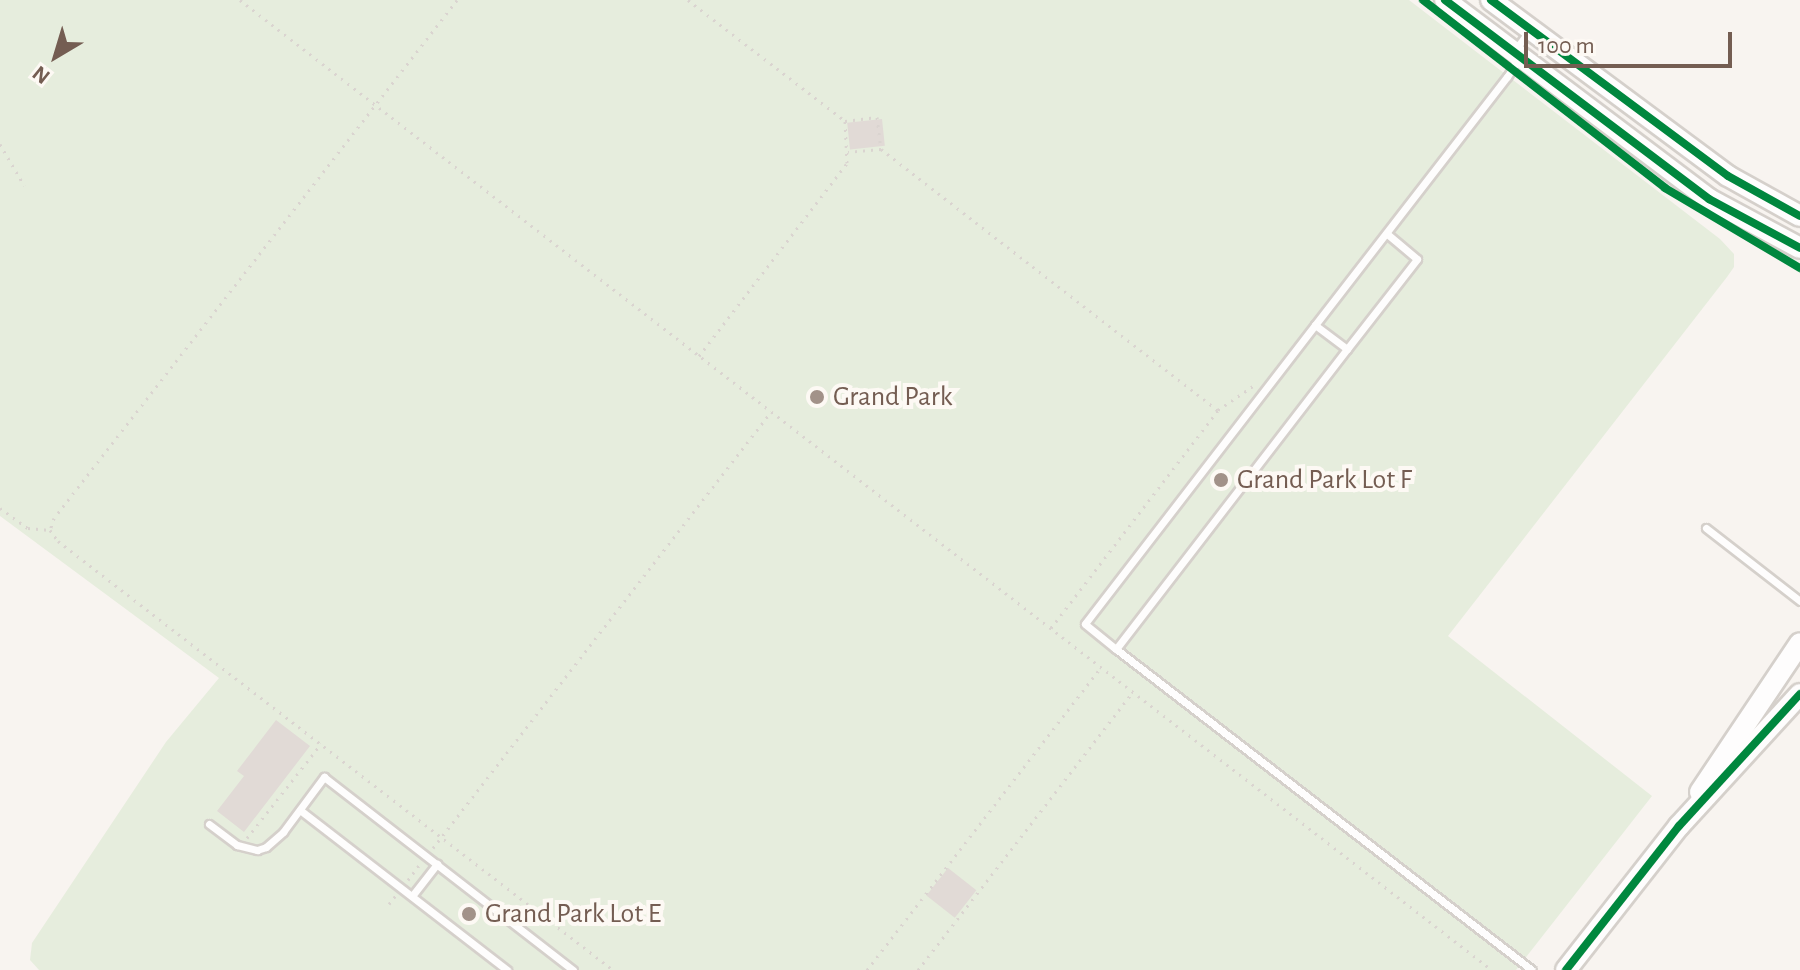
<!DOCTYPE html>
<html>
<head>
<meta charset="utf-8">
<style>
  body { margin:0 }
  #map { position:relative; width:1800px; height:970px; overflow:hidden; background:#f8f4f0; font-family:"Alegreya Sans",sans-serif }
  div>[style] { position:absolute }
  .green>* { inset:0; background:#e6eddd }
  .building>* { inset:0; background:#e1dad6; transform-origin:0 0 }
  .path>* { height:3px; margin-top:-1.5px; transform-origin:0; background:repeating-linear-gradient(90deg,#dad4d0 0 2px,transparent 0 8px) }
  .roads { filter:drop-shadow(2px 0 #d5d0cb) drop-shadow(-2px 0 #d5d0cb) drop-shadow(0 2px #d5d0cb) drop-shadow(0 -2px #d5d0cb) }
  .lane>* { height:7px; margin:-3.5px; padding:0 3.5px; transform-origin:3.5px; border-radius:3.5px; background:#fefdfd }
  .secondary>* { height:20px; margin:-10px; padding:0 10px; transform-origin:10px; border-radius:10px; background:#fefdfd }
  .cycleway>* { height:8px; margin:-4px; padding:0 4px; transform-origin:4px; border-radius:4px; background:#00873e }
  .dots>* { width:22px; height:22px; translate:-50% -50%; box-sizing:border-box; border:4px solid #fdf9f4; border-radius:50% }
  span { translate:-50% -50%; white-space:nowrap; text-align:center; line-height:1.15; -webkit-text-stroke:8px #fdf9f4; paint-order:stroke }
  .poi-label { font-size:28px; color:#745d52 }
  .left { translate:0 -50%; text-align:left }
  .north { position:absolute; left:16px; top:16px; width:80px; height:80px; -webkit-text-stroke:6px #fdf9f4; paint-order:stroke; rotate:218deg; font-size:22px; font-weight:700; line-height:32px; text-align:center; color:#745d52 }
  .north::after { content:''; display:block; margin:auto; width:28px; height:36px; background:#745d52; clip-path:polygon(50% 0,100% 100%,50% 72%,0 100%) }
  .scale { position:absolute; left:1524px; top:32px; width:208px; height:36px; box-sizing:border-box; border:4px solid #745d52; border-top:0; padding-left:10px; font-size:24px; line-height:28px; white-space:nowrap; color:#745d52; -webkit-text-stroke:6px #fdf9f4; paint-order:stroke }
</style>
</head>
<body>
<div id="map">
  <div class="green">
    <i style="clip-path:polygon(0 0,1409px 0,1720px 239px,1734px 254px,1734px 267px,1727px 277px,1448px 636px,1652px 796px,1516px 970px,39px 970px,30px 960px,32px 943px,166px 742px,219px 678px,0 516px)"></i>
  </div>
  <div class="building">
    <i style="left:882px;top:119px;width:27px;height:35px;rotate:84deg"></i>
    <i style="clip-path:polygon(276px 720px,310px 746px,244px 832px,217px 811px,244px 776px,237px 771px)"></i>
    <i style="left:948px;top:868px;width:36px;height:35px;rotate:38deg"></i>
  </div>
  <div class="path">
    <i style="left:240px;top:0;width:1584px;rotate:37.77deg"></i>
    <i style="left:457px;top:0;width:656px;rotate:127.88deg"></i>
    <i style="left:54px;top:518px;width:13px;rotate:108deg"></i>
    <i style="left:50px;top:530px;width:14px;rotate:54deg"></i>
    <i style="left:58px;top:541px;width:701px;rotate:37.7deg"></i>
    <i style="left:688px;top:0;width:198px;rotate:37.6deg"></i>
    <i style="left:0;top:144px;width:48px;rotate:59.7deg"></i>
    <i style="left:881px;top:149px;width:426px;rotate:37.8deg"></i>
    <i style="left:699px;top:356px;width:243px;rotate:-52.5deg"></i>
    <i style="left:847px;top:163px;width:42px;rotate:-92.7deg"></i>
    <i style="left:845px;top:121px;width:32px;rotate:-7deg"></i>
    <i style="left:877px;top:117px;width:32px;rotate:83deg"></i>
    <i style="left:881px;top:149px;width:33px;rotate:175deg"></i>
    <i style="left:0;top:508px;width:34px;rotate:36deg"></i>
    <i style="left:28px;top:528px;width:22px;rotate:5deg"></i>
    <i style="left:1051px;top:628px;width:275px;rotate:-52.5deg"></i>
    <i style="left:1218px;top:410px;width:46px;rotate:-34.4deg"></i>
    <i style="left:247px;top:838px;width:120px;rotate:-51.8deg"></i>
    <i style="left:433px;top:848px;width:552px;rotate:-52.22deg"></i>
    <i style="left:408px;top:880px;width:20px;rotate:-53deg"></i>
    <i style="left:389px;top:904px;width:11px;rotate:-52deg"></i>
    <i style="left:867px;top:970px;width:383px;rotate:-52.3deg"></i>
    <i style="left:918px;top:970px;width:351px;rotate:-52.3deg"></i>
  </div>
  <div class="roads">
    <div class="lane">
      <i style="left:1315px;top:325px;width:314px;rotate:-52.3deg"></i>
      <i style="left:1507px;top:77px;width:15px;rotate:-58deg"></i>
      <i style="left:1515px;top:64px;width:11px;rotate:-100deg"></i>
      <i style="left:1513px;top:53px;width:26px;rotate:-54deg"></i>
      <i style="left:1347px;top:349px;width:114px;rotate:-52.1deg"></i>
      <i style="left:1417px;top:259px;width:40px;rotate:-140deg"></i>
      <i style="left:1706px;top:528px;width:119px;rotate:37.8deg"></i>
      <i style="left:1116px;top:649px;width:379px;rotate:-52.4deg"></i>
      <i style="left:1347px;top:349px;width:40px;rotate:-143deg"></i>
      <i style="left:1315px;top:325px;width:377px;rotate:127.6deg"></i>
      <i style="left:1085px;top:624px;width:40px;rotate:39deg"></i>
      <i style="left:1116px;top:649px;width:525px;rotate:37.66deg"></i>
      <i style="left:300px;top:810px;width:262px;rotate:37.7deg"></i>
      <i style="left:209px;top:824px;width:35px;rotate:37deg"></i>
      <i style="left:237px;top:845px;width:21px;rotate:14deg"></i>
      <i style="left:257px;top:850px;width:9px;rotate:-18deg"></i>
      <i style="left:266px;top:847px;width:23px;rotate:-41deg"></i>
      <i style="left:283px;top:832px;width:69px;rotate:-53.3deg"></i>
      <i style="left:324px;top:777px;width:315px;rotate:37.8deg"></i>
      <i style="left:412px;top:896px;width:41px;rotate:-52deg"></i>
    </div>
    <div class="secondary">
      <i style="left:1445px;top:0;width:331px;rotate:37deg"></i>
      <i style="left:1709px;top:199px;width:103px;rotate:28.3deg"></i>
      <i style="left:1491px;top:0;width:295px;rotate:36.6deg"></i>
      <i style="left:1728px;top:176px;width:82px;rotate:29.1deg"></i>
      <i style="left:1700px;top:792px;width:179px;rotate:-56.1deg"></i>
      <i style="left:1566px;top:970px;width:183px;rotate:-51.9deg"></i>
      <i style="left:1679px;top:826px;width:179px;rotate:-47.5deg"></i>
    </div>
  </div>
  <div class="cycleway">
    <i style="left:1423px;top:0;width:306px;rotate:37.8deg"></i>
    <i style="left:1665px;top:188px;width:157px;rotate:30.7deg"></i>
    <i style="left:1445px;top:0;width:331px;rotate:37deg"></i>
    <i style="left:1709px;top:199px;width:103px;rotate:28.3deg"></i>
    <i style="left:1491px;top:0;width:295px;rotate:36.6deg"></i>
    <i style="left:1728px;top:176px;width:82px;rotate:29.1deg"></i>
    <i style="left:1566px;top:970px;width:183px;rotate:-51.9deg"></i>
    <i style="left:1679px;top:826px;width:179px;rotate:-47.5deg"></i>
  </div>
  <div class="dots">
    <i style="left:817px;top:397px;background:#a29289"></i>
    <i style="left:1221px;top:480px;background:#a29289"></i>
    <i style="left:469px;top:914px;background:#a29289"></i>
  </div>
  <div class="poi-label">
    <span class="left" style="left:833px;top:397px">Grand Park</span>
    <span class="left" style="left:1237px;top:480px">Grand Park Lot F</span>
    <span class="left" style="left:485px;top:914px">Grand Park Lot E</span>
  </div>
  <div class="north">N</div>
  <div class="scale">100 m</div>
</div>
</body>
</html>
